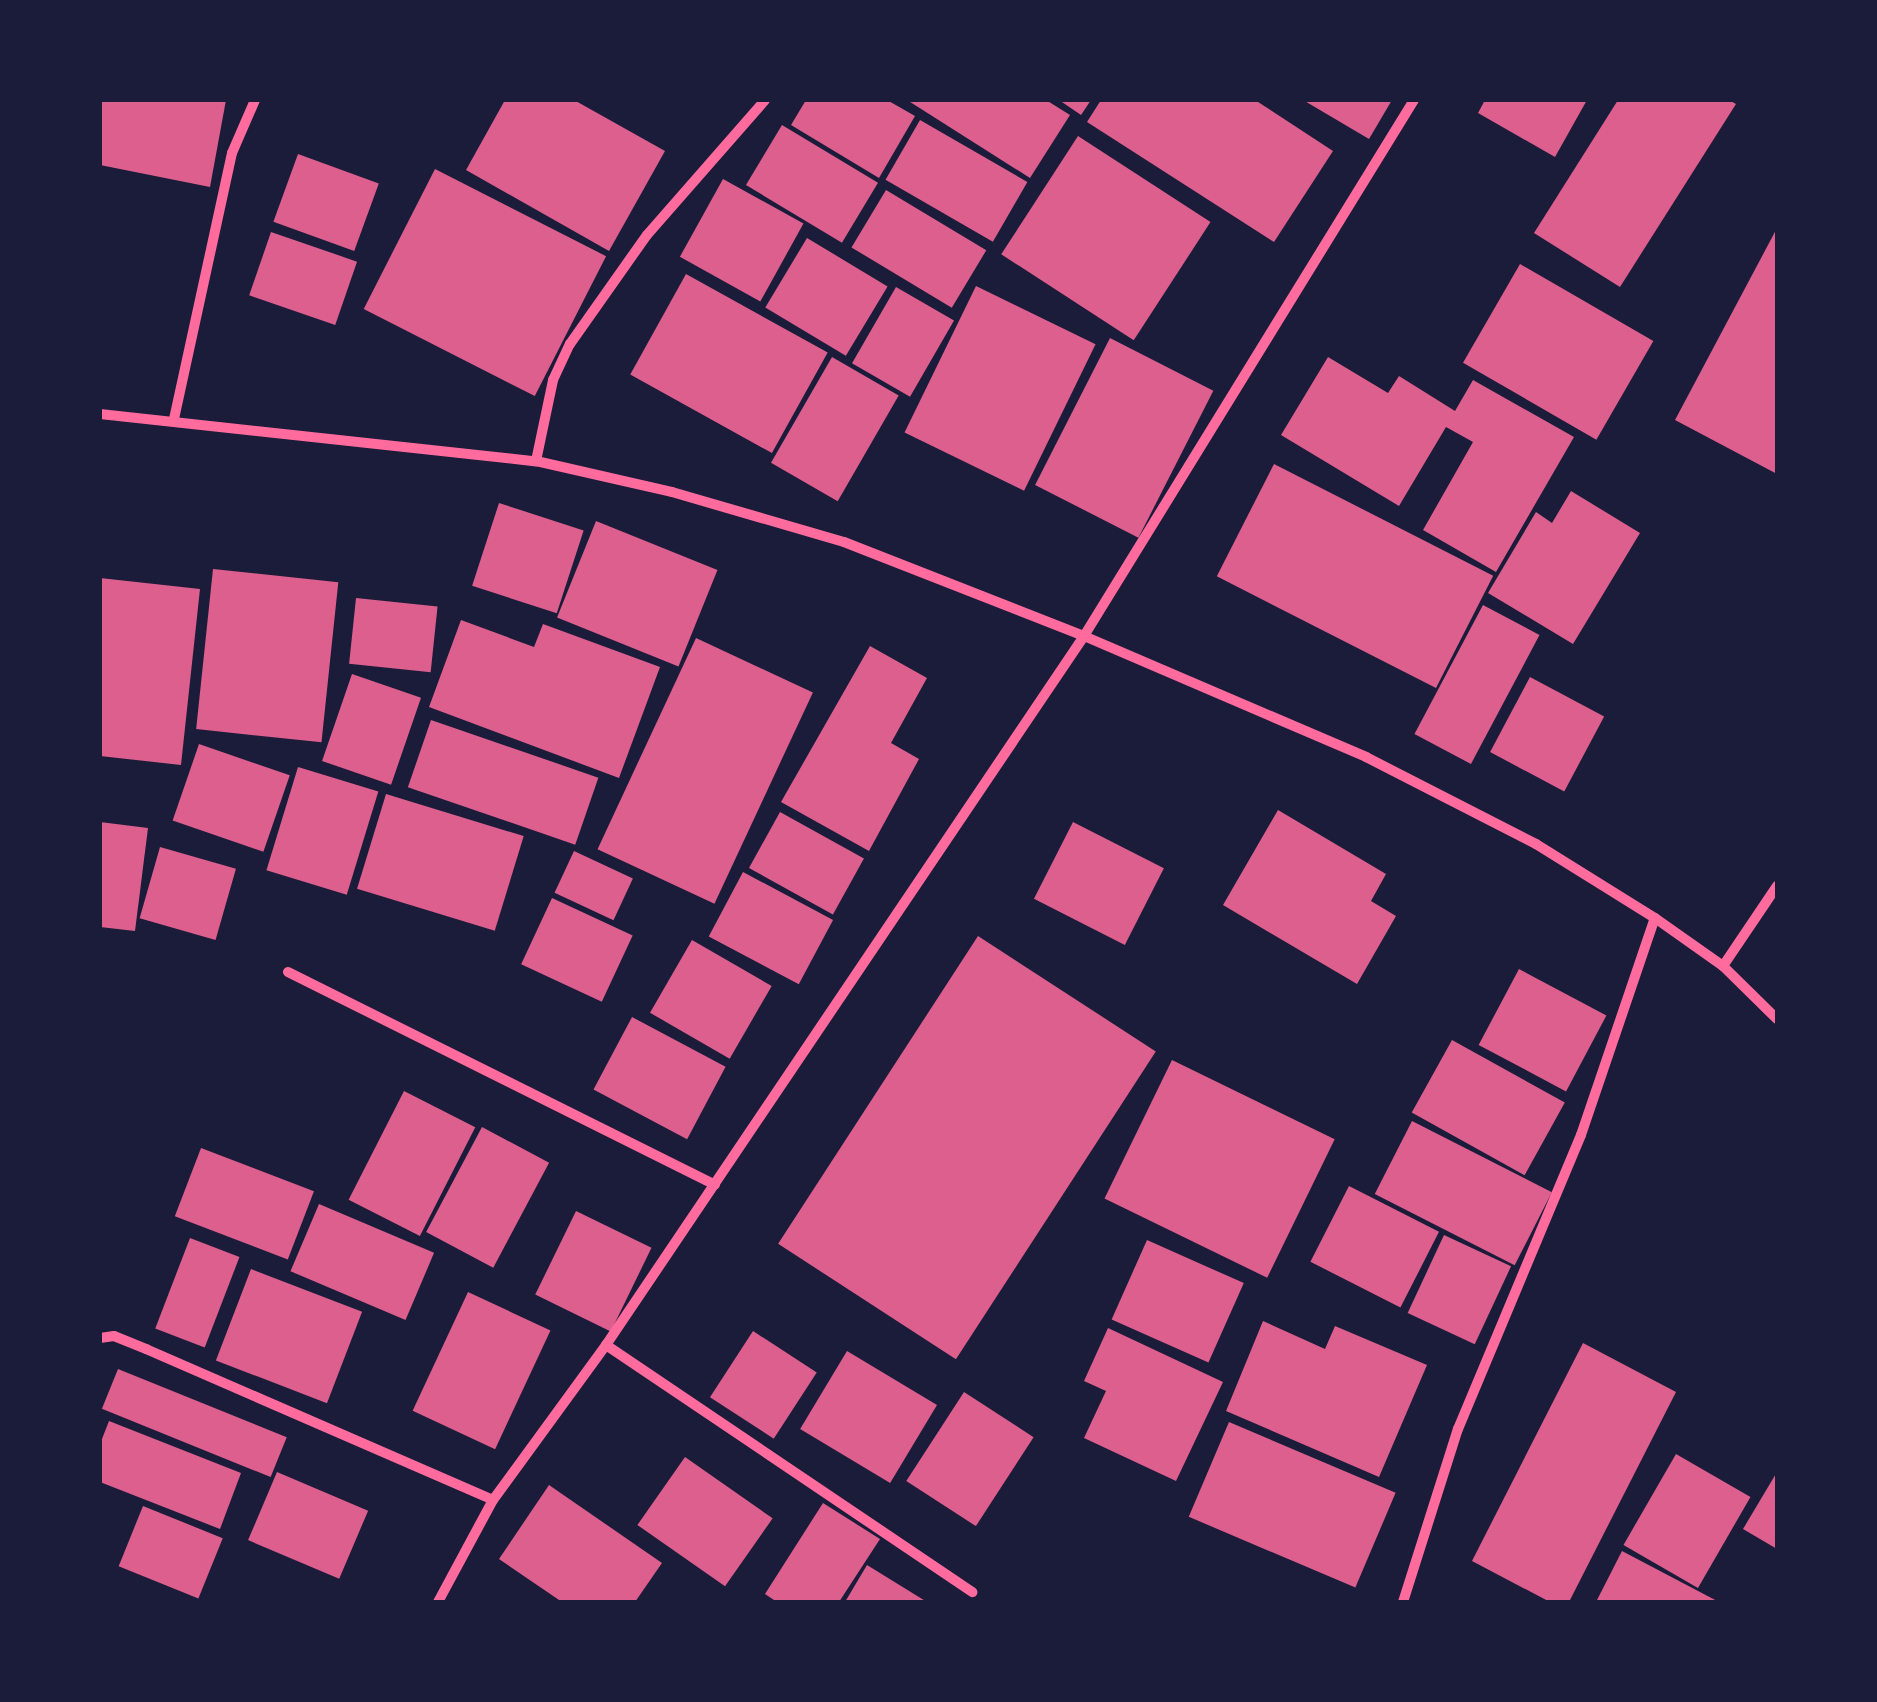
<!DOCTYPE html>
<html>
<head>
<meta charset="utf-8">
<style>
  body { margin:0 }
  #map { position:relative; width:1877px; height:1702px; overflow:hidden; background:#1b1b3a; font-family:"Fira Sans Condensed",sans-serif }
  div>[style] { position:absolute }
  .building>* { inset:0; background:#dd5f8e; transform-origin:0 0 }
  .minor>* { height:10px; margin:-5px; padding:0 5px; transform-origin:5px; border-radius:5px; background:#ff6b9d }
  span { translate:-50% -50%; white-space:nowrap; text-align:center; line-height:1.15; -webkit-text-stroke:10px #1b1b3a; paint-order:stroke }
  .frame { position:absolute; inset:0; border:102px solid #1b1b3a; pointer-events:none }
</style>
</head>
<body>
<div id="map">
  <div class="building">
    <i style="clip-path:polygon(100px 100px,226px 100px,210px 187px,100px 165px)"></i>
    <i style="clip-path:polygon(505px 100px,574px 100px,665px 151px,609px 251px,466px 170px)"></i>
    <i style="clip-path:polygon(806px 100px,887px 100px,915px 116px,879px 178px,791px 125px)"></i>
    <i style="clip-path:polygon(907px 100px,1046px 100px,1070px 115px,1030px 178px)"></i>
    <i style="clip-path:polygon(1059px 100px,1091px 100px,1081px 115px)"></i>
    <i style="clip-path:polygon(1101px 100px,1255px 100px,1333px 151px,1274px 242px,1087px 122px)"></i>
    <i style="clip-path:polygon(1303px 100px,1392px 100px,1369px 139px)"></i>
    <i style="clip-path:polygon(1485px 100px,1587px 100px,1555px 157px,1478px 113px)"></i>
    <i style="clip-path:polygon(1618px 100px,1729px 100px,1736px 104px,1620px 287px,1534px 233px)"></i>
    <i style="left:920px;top:120px;width:124px;height:69px;rotate:30deg"></i>
    <i style="left:782px;top:125px;width:112px;height:70px;rotate:31deg"></i>
    <i style="left:1078px;top:136px;width:158px;height:141px;rotate:33deg"></i>
    <i style="left:298px;top:154px;width:86px;height:72px;rotate:20deg"></i>
    <i style="left:435px;top:169px;width:192px;height:157px;rotate:27deg"></i>
    <i style="left:723px;top:179px;width:92px;height:89px;rotate:29deg"></i>
    <i style="left:886px;top:190px;width:117px;height:67px;rotate:31deg"></i>
    <i style="clip-path:polygon(1777px 228px,1777px 474px,1675px 420px)"></i>
    <i style="left:271px;top:232px;width:91px;height:67px;rotate:19deg"></i>
    <i style="left:807px;top:238px;width:94px;height:81px;rotate:31deg"></i>
    <i style="left:1520px;top:264px;width:154px;height:114px;rotate:30deg"></i>
    <i style="left:686px;top:274px;width:162px;height:115px;rotate:29deg"></i>
    <i style="left:976px;top:286px;width:133px;height:163px;rotate:26deg"></i>
    <i style="left:896px;top:287px;width:67px;height:88px;rotate:30deg"></i>
    <i style="left:1110px;top:338px;width:116px;height:165px;rotate:27deg"></i>
    <i style="left:832px;top:357px;width:77px;height:122px;rotate:30deg"></i>
    <i style="clip-path:polygon(1328px 357px,1388px 393px,1399px 376px,1455px 411px,1473px 380px,1574px 437px,1496px 572px,1423px 530px,1473px 442px,1446px 427px,1399px 506px,1281px 435px)"></i>
    <i style="left:1274px;top:464px;width:246px;height:126px;rotate:27deg"></i>
    <i style="clip-path:polygon(1571px 491px,1640px 533px,1573px 644px,1488px 593px,1536px 512px,1552px 523px)"></i>
    <i style="left:499px;top:503px;width:89px;height:87px;rotate:18deg"></i>
    <i style="left:596px;top:521px;width:131px;height:104px;rotate:22deg"></i>
    <i style="left:213px;top:569px;width:126px;height:161px;rotate:6deg"></i>
    <i style="clip-path:polygon(100px 578px,200px 589px,181px 765px,100px 756px)"></i>
    <i style="left:356px;top:598px;width:82px;height:66px;rotate:6deg"></i>
    <i style="left:1483px;top:605px;width:64px;height:146px;rotate:28deg"></i>
    <i style="clip-path:polygon(461px 620px,534px 647px,543px 624px,660px 667px,619px 778px,429px 707px)"></i>
    <i style="left:696px;top:638px;width:129px;height:233px;rotate:25deg"></i>
    <i style="clip-path:polygon(870px 646px,927px 678px,891px 743px,919px 759px,869px 851px,781px 802px)"></i>
    <i style="left:352px;top:674px;width:73px;height:92px;rotate:19deg"></i>
    <i style="left:1530px;top:677px;width:84px;height:85px;rotate:28deg"></i>
    <i style="left:431px;top:720px;width:177px;height:71px;rotate:19deg"></i>
    <i style="left:199px;top:744px;width:96px;height:81px;rotate:19deg"></i>
    <i style="left:298px;top:767px;width:84px;height:108px;rotate:17deg"></i>
    <i style="left:386px;top:794px;width:144px;height:99px;rotate:17deg"></i>
    <i style="clip-path:polygon(1278px 810px,1386px 874px,1371px 901px,1396px 916px,1357px 984px,1223px 905px)"></i>
    <i style="left:780px;top:812px;width:96px;height:64px;rotate:29deg"></i>
    <i style="clip-path:polygon(100px 822px,148px 828px,135px 931px,100px 927px)"></i>
    <i style="left:1073px;top:822px;width:102px;height:86px;rotate:27deg"></i>
    <i style="left:160px;top:847px;width:79px;height:74px;rotate:16deg"></i>
    <i style="left:574px;top:851px;width:65px;height:46px;rotate:25deg"></i>
    <i style="left:743px;top:872px;width:102px;height:73px;rotate:28deg"></i>
    <i style="left:552px;top:898px;width:89px;height:73px;rotate:25deg"></i>
    <i style="left:978px;top:936px;width:212px;height:367px;rotate:33deg"></i>
    <i style="left:692px;top:940px;width:92px;height:84px;rotate:30deg"></i>
    <i style="left:1519px;top:969px;width:99px;height:86px;rotate:28deg"></i>
    <i style="left:632px;top:1017px;width:106px;height:82px;rotate:28deg"></i>
    <i style="left:1452px;top:1040px;width:129px;height:83px;rotate:29deg"></i>
    <i style="left:1172px;top:1060px;width:181px;height:154px;rotate:26deg"></i>
    <i style="left:404px;top:1091px;width:80px;height:122px;rotate:27deg"></i>
    <i style="left:1412px;top:1121px;width:157px;height:82px;rotate:27deg"></i>
    <i style="left:482px;top:1127px;width:76px;height:119px;rotate:28deg"></i>
    <i style="left:201px;top:1148px;width:121px;height:73px;rotate:21deg"></i>
    <i style="left:1349px;top:1186px;width:101px;height:85px;rotate:27deg"></i>
    <i style="left:319px;top:1204px;width:125px;height:73px;rotate:23deg"></i>
    <i style="left:576px;top:1211px;width:84px;height:93px;rotate:26deg"></i>
    <i style="left:1444px;top:1235px;width:74px;height:86px;rotate:25deg"></i>
    <i style="left:190px;top:1238px;width:53px;height:97px;rotate:21deg"></i>
    <i style="left:1147px;top:1240px;width:106px;height:87px;rotate:24deg"></i>
    <i style="left:251px;top:1269px;width:119px;height:98px;rotate:21deg"></i>
    <i style="left:468px;top:1292px;width:91px;height:131px;rotate:25deg"></i>
    <i style="clip-path:polygon(1263px 1321px,1325px 1349px,1335px 1326px,1427px 1365px,1379px 1477px,1226px 1411px)"></i>
    <i style="clip-path:polygon(1108px 1328px,1223px 1382px,1176px 1481px,1084px 1438px,1106px 1391px,1084px 1381px)"></i>
    <i style="left:753px;top:1331px;width:76px;height:79px;rotate:33deg"></i>
    <i style="clip-path:polygon(1583px 1343px,1676px 1392px,1569px 1602px,1550px 1602px,1472px 1561px)"></i>
    <i style="left:847px;top:1351px;width:105px;height:91px;rotate:31deg"></i>
    <i style="left:118px;top:1369px;width:182px;height:43px;rotate:22deg"></i>
    <i style="left:964px;top:1392px;width:83px;height:106px;rotate:33deg"></i>
    <i style="clip-path:polygon(109px 1421px,241px 1473px,220px 1529px,100px 1482px,100px 1444px)"></i>
    <i style="left:1229px;top:1422px;width:181px;height:103px;rotate:23deg"></i>
    <i style="left:1676px;top:1454px;width:86px;height:105px;rotate:30deg"></i>
    <i style="left:685px;top:1457px;width:107px;height:83px;rotate:35deg"></i>
    <i style="left:277px;top:1472px;width:99px;height:74px;rotate:23deg"></i>
    <i style="clip-path:polygon(1777px 1472px,1777px 1549px,1743px 1529px)"></i>
    <i style="clip-path:polygon(549px 1485px,662px 1563px,635px 1602px,562px 1602px,499px 1559px)"></i>
    <i style="clip-path:polygon(823px 1503px,880px 1539px,839px 1602px,777px 1602px,765px 1594px)"></i>
    <i style="left:143px;top:1506px;width:86px;height:65px;rotate:22deg"></i>
    <i style="clip-path:polygon(1622px 1551px,1719px 1602px,1596px 1602px)"></i>
    <i style="clip-path:polygon(867px 1565px,927px 1602px,845px 1602px)"></i>
  </div>
  <div class="minor">
    <i style="left:100px;top:414px;width:439px;rotate:6.2deg"></i>
    <i style="left:536px;top:461px;width:139px;rotate:12.8deg"></i>
    <i style="left:672px;top:492px;width:179px;rotate:16.2deg"></i>
    <i style="left:844px;top:542px;width:258px;rotate:21.4deg"></i>
    <i style="left:1084px;top:636px;width:307px;rotate:23.2deg"></i>
    <i style="left:1366px;top:757px;width:191px;rotate:27.1deg"></i>
    <i style="left:1536px;top:844px;width:140px;rotate:31.9deg"></i>
    <i style="left:1655px;top:918px;width:83px;rotate:35.2deg"></i>
    <i style="left:1723px;top:966px;width:76px;rotate:44.5deg"></i>
    <i style="left:174px;top:419px;width:272px;rotate:-77.7deg"></i>
    <i style="left:232px;top:153px;width:58px;rotate:-66.5deg"></i>
    <i style="left:536px;top:461px;width:83px;rotate:-78.1deg"></i>
    <i style="left:553px;top:380px;width:40px;rotate:-65deg"></i>
    <i style="left:570px;top:344px;width:133px;rotate:-54.8deg"></i>
    <i style="left:647px;top:235px;width:179px;rotate:-48.8deg"></i>
    <i style="left:1723px;top:966px;width:97px;rotate:-56deg"></i>
    <i style="left:288px;top:972px;width:477px;rotate:26.5deg"></i>
    <i style="left:100px;top:1338px;width:14px;rotate:-8deg"></i>
    <i style="left:114px;top:1336px;width:35px;rotate:22deg"></i>
    <i style="left:146px;top:1349px;width:378px;rotate:23.5deg"></i>
    <i style="left:606px;top:1345px;width:442px;rotate:34deg"></i>
    <i style="left:438px;top:1602px;width:116px;rotate:-61.7deg"></i>
    <i style="left:493px;top:1500px;width:192px;rotate:-53.9deg"></i>
    <i style="left:606px;top:1345px;width:855px;rotate:-56.01deg"></i>
    <i style="left:1084px;top:636px;width:629px;rotate:-58.38deg"></i>
    <i style="left:1403px;top:1602px;width:182px;rotate:-72.4deg"></i>
    <i style="left:1458px;top:1429px;width:319px;rotate:-67.3deg"></i>
    <i style="left:1581px;top:1135px;width:229px;rotate:-71.2deg"></i>
  </div>
  <div class="frame"></div>
</div>
</body>
</html>
